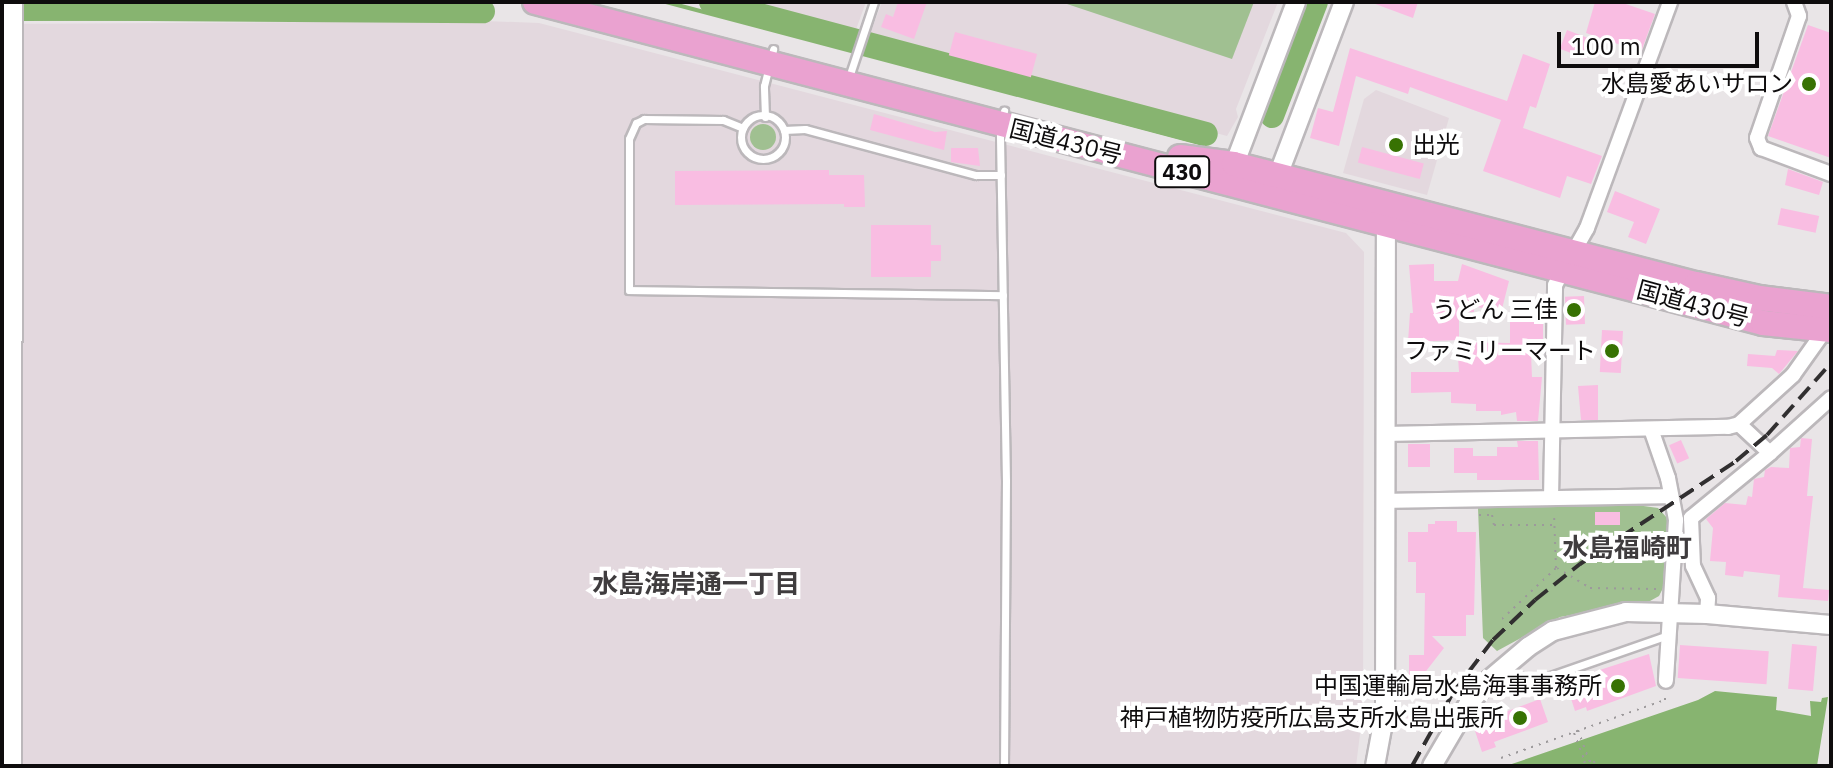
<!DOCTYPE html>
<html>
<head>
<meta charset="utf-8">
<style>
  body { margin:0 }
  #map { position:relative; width:1833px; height:768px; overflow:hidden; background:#e9e5e7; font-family:"IBM Plex Sans","Noto Sans JP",sans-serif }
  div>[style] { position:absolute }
  .built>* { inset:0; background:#e3d8de }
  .green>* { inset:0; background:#a0c091 }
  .round { border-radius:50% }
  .water>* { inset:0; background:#87b470 }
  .stream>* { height:4px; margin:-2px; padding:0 2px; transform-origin:2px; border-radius:2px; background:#87b470 }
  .river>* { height:24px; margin:-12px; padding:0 12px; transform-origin:12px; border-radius:12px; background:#87b470 }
  .building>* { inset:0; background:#f9bde2; transform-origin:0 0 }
  .path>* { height:2px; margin-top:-1px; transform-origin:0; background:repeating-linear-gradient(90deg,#9c999b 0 2px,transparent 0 8px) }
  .roads { filter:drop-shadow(2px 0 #bcb8bb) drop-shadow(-2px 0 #bcb8bb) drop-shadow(0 2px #bcb8bb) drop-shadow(0 -2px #bcb8bb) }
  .service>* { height:7px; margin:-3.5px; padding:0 3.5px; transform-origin:3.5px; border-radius:3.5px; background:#fff }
  .service>.ring { margin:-3.5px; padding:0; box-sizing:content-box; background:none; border:7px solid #fff; border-radius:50% }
  .minor>* { height:14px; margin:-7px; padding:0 7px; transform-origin:7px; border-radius:7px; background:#fff }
  .tertiary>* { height:18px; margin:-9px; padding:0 9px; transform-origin:9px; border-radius:9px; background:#fff }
  .trunk>* { height:24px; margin:-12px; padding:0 12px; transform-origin:12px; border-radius:12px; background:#eaa2d0 }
  .rail>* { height:4px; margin-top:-2px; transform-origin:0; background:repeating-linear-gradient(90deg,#312f30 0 16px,transparent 0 24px) }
  .dots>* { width:22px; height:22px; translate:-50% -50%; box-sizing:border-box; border:4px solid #fff; border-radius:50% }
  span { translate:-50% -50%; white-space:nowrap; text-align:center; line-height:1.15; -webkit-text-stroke:8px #fff; paint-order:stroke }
  .shield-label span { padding:2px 6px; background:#fff; border:2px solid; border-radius:6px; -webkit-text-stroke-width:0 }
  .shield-label { font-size:22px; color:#0e0c0d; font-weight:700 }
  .poi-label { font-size:24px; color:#0e0c0d }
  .right { translate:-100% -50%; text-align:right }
  .left { translate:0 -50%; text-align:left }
  .street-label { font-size:24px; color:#0e0c0d }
  .neighbourhood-label { font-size:26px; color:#3f3c3e; font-weight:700 }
  .frame { position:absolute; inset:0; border:4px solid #0e0c0d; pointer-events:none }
  .scale { position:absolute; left:1557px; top:32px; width:202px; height:36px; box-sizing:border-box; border:4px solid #0e0c0d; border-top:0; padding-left:10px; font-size:24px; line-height:28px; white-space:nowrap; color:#0e0c0d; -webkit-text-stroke:6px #fff; paint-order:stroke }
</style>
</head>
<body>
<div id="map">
  <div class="built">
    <i style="clip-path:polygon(737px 2px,866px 2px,854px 35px)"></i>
    <i style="clip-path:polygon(882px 2px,1278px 2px,1236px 109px,1238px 117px,1227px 136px,868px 39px)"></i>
    <i style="clip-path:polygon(484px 21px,539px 23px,1346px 233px,1364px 252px,1363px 710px,1356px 766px,2px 766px,2px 24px)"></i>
    <i style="clip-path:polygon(1376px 90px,1449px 118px,1427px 195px,1343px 173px,1364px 99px)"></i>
  </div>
  <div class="green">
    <i style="clip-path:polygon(1061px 2px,1254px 2px,1232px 59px)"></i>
    <i class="round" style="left:750px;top:124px;width:26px;height:26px"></i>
    <i style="clip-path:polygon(1545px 504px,1629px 504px,1658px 508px,1668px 519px,1665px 584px,1659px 596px,1650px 601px,1560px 617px,1497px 651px,1483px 638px,1478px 508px)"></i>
  </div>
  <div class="water">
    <i style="clip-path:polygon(1715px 691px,1777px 697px,1776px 710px,1811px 716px,1810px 701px,1821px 702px,1822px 698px,1828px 697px,1817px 766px,1506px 766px,1698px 700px)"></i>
  </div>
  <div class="stream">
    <i style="left:666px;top:2px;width:555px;rotate:14.81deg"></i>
    <i style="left:17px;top:19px;width:469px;rotate:-0.1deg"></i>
    <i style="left:1279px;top:119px;width:125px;rotate:-69deg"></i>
  </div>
  <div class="river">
    <i style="left:711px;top:2px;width:512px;rotate:14.93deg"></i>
    <i style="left:2px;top:8px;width:481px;rotate:0.4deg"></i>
    <i style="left:1272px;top:116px;width:122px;rotate:-68.9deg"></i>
  </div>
  <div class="building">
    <i style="clip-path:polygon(898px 2px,927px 2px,914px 39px,881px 27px,886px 14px,893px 17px)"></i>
    <i style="clip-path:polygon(1370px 2px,1418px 2px,1413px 18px)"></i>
    <i style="clip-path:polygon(1595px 2px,1620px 2px,1655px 14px,1641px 52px,1586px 33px)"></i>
    <i style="clip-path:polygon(1808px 25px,1831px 33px,1831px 158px,1768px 136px)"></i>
    <i style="left:1567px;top:30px;width:28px;height:20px;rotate:21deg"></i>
    <i style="left:955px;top:32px;width:85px;height:24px;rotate:15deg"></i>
    <i style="clip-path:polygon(1350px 48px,1507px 101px,1523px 54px,1550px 64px,1536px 108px,1530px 106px,1523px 128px,1602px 156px,1591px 184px,1567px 176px,1560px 198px,1483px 171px,1501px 120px,1410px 87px,1408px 94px,1356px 76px,1339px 146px,1310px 138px,1318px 108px,1333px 112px)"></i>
    <i style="clip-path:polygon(874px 114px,935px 132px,947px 131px,944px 150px,870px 130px)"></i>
    <i style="left:1362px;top:147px;width:64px;height:16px;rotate:15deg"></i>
    <i style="clip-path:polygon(951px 148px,978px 148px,980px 166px,951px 162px)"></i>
    <i style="clip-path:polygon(1788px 169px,1823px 182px,1819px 195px,1785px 185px)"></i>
    <i style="clip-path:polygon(829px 170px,829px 175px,864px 175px,865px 207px,844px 207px,844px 204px,675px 205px,675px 171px)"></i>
    <i style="clip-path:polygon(1615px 191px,1660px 209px,1646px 244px,1628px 237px,1634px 222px,1607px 212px)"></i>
    <i style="left:1781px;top:208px;width:39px;height:17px;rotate:12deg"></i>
    <i style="clip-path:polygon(871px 225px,931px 225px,931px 245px,941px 245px,941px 261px,931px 261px,931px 277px,871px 277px)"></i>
    <i style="clip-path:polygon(1434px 264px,1434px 281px,1458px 281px,1462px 264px,1509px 281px,1501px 313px,1474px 306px,1474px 312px,1459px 312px,1459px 340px,1408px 342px,1410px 313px,1413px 313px,1409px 265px)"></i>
    <i style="left:1584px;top:296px;width:28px;height:19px;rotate:88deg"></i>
    <i style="clip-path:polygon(1510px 312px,1543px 312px,1543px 354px,1531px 354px,1532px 377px,1542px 377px,1538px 421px,1517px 421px,1516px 412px,1501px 415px,1501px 411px,1476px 411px,1476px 404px,1451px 403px,1451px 392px,1411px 393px,1411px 372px,1459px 372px,1457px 342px,1510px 343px)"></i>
    <i style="left:1602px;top:330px;width:21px;height:42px;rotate:3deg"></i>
    <i style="clip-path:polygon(1777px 350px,1798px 351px,1779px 374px,1772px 368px,1747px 366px,1748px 354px,1775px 356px)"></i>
    <i style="clip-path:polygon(1598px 385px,1598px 420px,1581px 420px,1578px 386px)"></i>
    <i style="clip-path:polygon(1801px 438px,1812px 439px,1807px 496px,1813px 496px,1803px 588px,1829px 590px,1828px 601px,1778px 597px,1780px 575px,1744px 571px,1743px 577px,1725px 575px,1726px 562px,1710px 561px,1713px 528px,1706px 519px,1725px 503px,1746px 505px,1748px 496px,1752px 497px,1754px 479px,1764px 477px,1765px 470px,1771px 467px,1789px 468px,1790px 448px,1800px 447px)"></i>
    <i style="left:1681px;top:440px;width:20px;height:13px;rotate:66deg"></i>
    <i style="clip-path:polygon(1517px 441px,1538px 441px,1539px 480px,1477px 480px,1477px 473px,1454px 473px,1454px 448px,1473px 448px,1473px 456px,1497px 456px,1497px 447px,1518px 447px)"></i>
    <i style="left:1408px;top:444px;width:22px;height:23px"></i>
    <i style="left:1595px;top:512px;width:25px;height:13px"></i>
    <i style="clip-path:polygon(1435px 521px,1457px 521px,1457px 532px,1476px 532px,1474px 615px,1466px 615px,1466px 636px,1432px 636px,1444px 648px,1423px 675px,1409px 675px,1409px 655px,1424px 655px,1425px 593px,1416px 593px,1416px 562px,1408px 562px,1408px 532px,1428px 532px,1428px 524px,1435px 524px)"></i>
    <i style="left:1792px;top:644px;width:25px;height:45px;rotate:5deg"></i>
    <i style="left:1680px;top:645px;width:89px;height:33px;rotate:4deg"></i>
    <i style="clip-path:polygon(1649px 654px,1656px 686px,1587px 711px,1586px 707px,1575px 711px,1567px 686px,1577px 683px,1575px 678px)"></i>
    <i style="clip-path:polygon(1540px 699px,1548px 722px,1494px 742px,1496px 747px,1482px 752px,1472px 722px,1475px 716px,1483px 713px,1486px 719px)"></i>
    <i style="left:1417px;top:703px;width:15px;height:23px;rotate:32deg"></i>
  </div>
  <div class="path">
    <i style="left:442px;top:2px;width:33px"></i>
    <i style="left:1479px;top:515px;width:13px"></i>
    <i style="left:1492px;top:515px;width:10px;rotate:79deg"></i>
    <i style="left:1494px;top:525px;width:60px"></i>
    <i style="left:1557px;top:568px;width:39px;rotate:31deg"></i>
    <i style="left:1590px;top:588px;width:66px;rotate:0.9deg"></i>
    <i style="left:1502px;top:619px;width:74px;rotate:-43.4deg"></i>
    <i style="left:1556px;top:568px;width:54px;rotate:-92.1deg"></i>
    <i style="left:1578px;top:730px;width:33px;rotate:70deg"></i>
    <i style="left:1589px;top:761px;width:5px"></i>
    <i style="left:1594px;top:761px;width:5px;rotate:79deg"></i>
    <i style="left:1574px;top:733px;width:30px;rotate:69deg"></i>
    <i style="left:1585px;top:761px;width:5px;rotate:112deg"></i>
    <i style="left:1501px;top:758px;width:174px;rotate:-19.5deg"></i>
    <i style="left:1665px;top:700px;width:5px;rotate:-90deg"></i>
  </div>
  <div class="roads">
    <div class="service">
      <i style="left:848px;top:80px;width:82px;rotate:-71.6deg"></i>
      <i class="ring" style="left:741px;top:115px;width:37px;height:37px"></i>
      <i style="left:765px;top:117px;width:31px;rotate:-92deg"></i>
      <i style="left:764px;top:86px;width:38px;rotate:-76deg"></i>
      <i style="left:743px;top:128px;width:22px;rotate:-158deg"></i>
      <i style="left:723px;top:120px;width:79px;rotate:-179.3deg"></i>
      <i style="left:644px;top:119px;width:9px;rotate:153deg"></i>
      <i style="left:636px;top:123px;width:17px;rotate:114deg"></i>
      <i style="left:629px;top:139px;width:151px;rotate:90deg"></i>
      <i style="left:629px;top:290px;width:374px;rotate:0.8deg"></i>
      <i style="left:784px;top:130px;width:21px;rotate:-3deg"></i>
      <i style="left:805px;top:129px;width:177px;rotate:15.1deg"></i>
      <i style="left:976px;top:175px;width:25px"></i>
      <i style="left:1503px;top:669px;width:33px;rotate:23deg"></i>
      <i style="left:1533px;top:682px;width:143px;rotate:-19.2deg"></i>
      <i style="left:1004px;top:766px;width:285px;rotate:-89.6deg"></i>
      <i style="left:1006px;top:481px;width:356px;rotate:-91deg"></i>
      <i style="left:1000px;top:125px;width:15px;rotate:-74deg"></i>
    </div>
    <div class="minor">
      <i style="left:1794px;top:2px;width:15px;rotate:70deg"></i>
      <i style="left:1799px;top:16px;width:129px;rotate:109deg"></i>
      <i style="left:1757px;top:138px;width:11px;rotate:68deg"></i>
      <i style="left:1761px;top:148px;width:75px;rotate:20.4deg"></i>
      <i style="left:1651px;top:429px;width:52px;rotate:70.9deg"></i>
      <i style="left:1668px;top:478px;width:43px;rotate:79.2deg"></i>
      <i style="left:1676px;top:520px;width:161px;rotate:93.6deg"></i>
      <i style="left:1385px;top:434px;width:343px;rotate:-1.2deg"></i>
      <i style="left:1728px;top:427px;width:11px;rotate:-15deg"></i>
      <i style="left:1739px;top:424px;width:73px;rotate:-42.2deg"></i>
      <i style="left:1793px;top:375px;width:55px;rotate:-54.6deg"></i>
      <i style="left:1770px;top:453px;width:82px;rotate:-42deg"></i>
      <i style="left:1551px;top:498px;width:213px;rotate:-88.9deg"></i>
      <i style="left:1555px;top:285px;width:65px;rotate:-60.7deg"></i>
      <i style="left:1587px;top:228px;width:241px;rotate:-69.8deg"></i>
      <i style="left:1386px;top:501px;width:285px;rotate:-1deg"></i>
      <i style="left:1707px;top:614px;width:16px;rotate:-86deg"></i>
      <i style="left:1708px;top:598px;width:35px;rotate:-115deg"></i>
      <i style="left:1693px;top:566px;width:48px;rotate:-92.4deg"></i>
      <i style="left:1691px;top:518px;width:102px;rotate:-39.4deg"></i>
      <i style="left:1770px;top:453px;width:42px;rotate:-136.9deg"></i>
    </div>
    <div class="tertiary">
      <i style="left:1230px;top:176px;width:186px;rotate:-69.2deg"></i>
      <i style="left:1274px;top:186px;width:197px;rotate:-69.2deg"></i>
      <i style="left:12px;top:766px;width:764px;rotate:-89.93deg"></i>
      <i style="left:1375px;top:766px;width:55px;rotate:-79.5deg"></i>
      <i style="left:1385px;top:712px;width:500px;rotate:-89.89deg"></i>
      <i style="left:1432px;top:766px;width:73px;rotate:-59.6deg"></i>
      <i style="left:1469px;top:703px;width:30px;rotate:-49deg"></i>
      <i style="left:1489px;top:680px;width:51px;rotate:-40.2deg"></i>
      <i style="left:1528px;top:647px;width:30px;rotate:-33deg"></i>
      <i style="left:1553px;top:631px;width:75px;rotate:-14.6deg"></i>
      <i style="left:1626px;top:612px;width:81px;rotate:1.4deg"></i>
      <i style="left:1707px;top:614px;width:124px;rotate:5.1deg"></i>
    </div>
    <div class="trunk">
      <i style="left:535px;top:2px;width:1269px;rotate:14.65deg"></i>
      <i style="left:1763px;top:323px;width:68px;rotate:5.9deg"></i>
      <i style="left:1180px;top:157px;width:54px;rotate:7.4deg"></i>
      <i style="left:1234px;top:164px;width:477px;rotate:14.6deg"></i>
      <i style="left:1696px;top:284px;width:65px;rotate:12.5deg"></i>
      <i style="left:1759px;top:298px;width:73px;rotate:7.1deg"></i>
    </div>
  </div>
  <div class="rail">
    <i style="left:1412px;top:766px;width:86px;rotate:-60.8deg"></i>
    <i style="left:1454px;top:691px;width:64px;rotate:-52.6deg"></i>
    <i style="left:1493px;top:640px;width:58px;rotate:-43.6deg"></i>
    <i style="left:1535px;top:600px;width:58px;rotate:-38.7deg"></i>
    <i style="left:1580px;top:564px;width:187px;rotate:-33.4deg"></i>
    <i style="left:1736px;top:461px;width:40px;rotate:-40deg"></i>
    <i style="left:1767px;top:435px;width:96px;rotate:-48.4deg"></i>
  </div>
  <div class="dots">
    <i style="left:1809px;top:84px;background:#377203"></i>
    <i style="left:1396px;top:145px;background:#377203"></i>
    <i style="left:1574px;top:310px;background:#377203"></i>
    <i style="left:1612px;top:351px;background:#377203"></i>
    <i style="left:1618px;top:686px;background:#377203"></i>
    <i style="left:1520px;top:718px;background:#377203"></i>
  </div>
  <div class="shield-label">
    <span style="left:1182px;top:172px">430</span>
  </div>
  <div class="poi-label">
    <span class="right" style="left:1793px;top:84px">水島愛あいサロン</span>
    <span class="left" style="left:1412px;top:145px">出光</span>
    <span class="right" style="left:1558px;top:310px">うどん 三佳</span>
    <span class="right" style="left:1596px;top:351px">ファミリーマート</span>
    <span class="right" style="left:1602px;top:686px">中国運輸局水島海事事務所</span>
    <span class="right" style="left:1504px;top:718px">神戸植物防疫所広島支所水島出張所</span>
  </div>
  <div class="street-label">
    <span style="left:1066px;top:142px;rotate:14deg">国道430号</span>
    <span style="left:1693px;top:304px;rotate:15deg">国道430号</span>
  </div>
  <div class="neighbourhood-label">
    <span style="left:1627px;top:548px">水島福崎町</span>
    <span style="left:696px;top:584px">水島海岸通一丁目</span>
  </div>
  <div class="frame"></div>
  <div class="scale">100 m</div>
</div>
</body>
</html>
